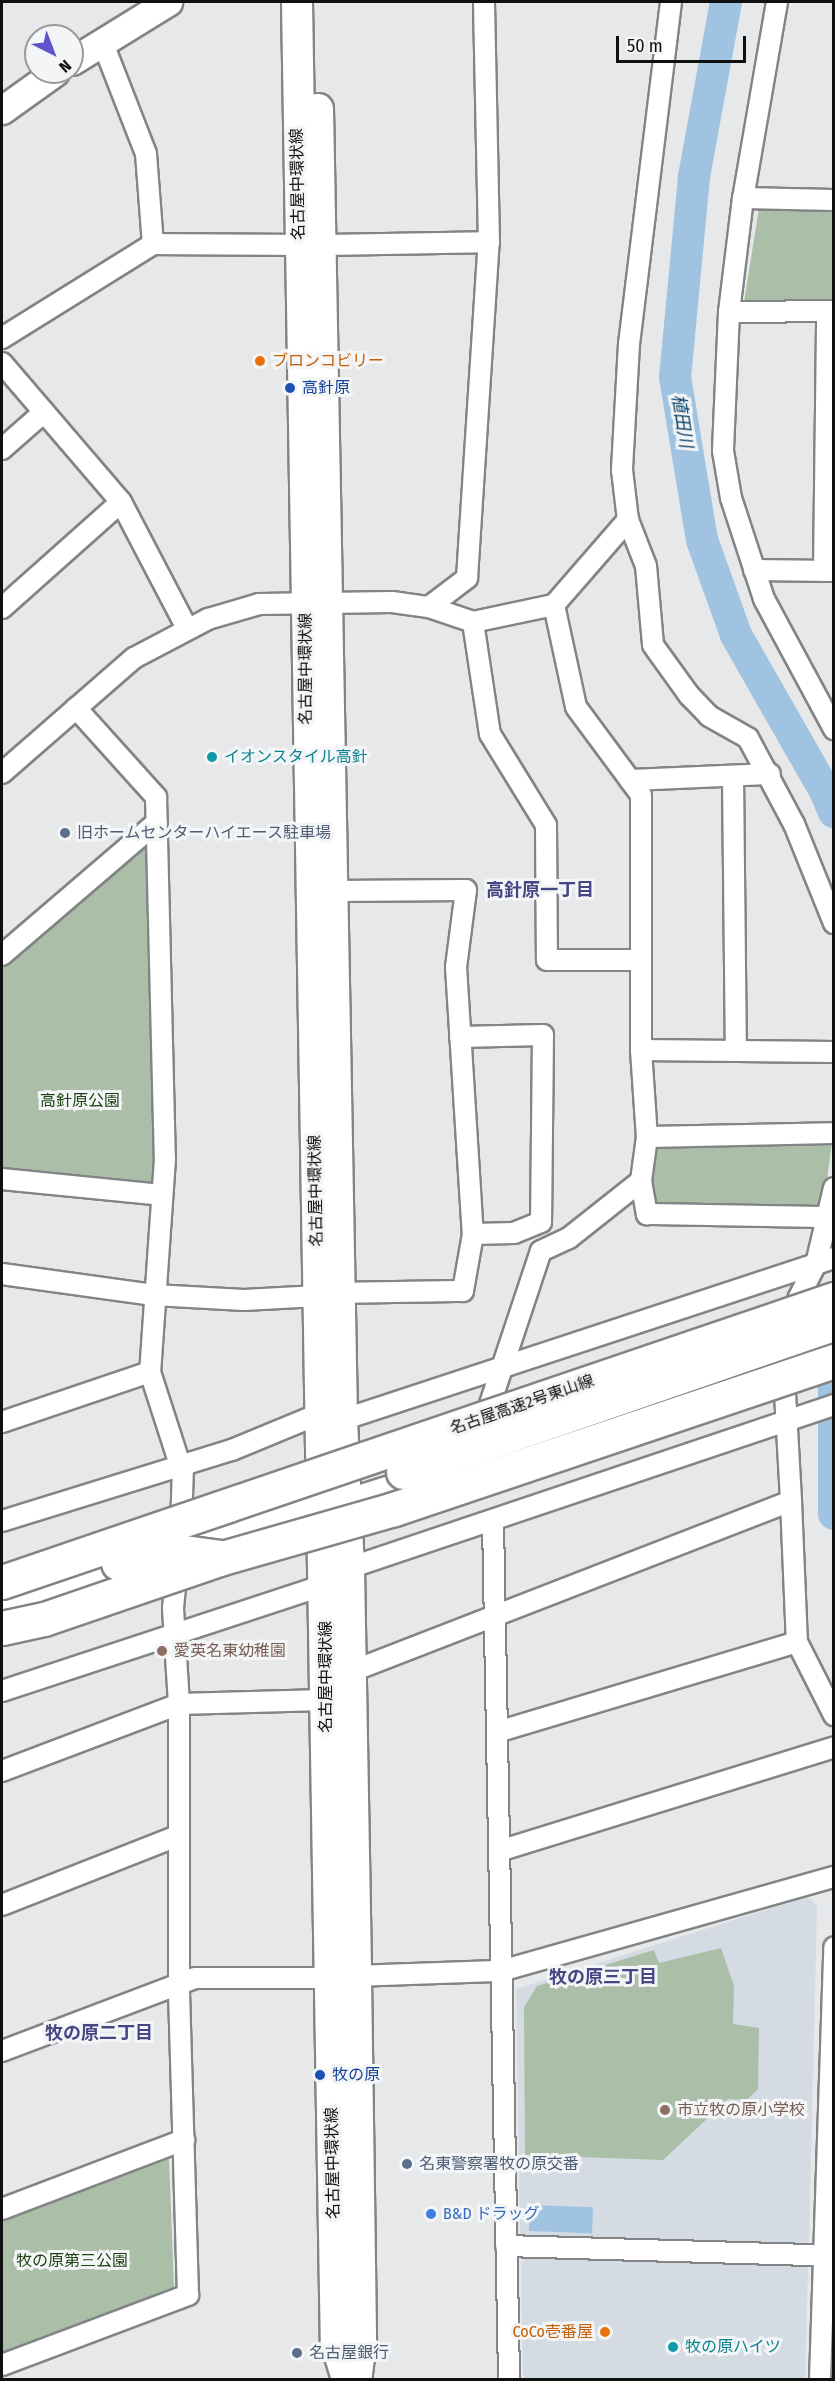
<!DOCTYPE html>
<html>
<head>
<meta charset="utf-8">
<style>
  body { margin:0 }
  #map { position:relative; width:835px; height:2381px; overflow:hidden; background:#e6e8e9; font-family:"Fira Sans Condensed","Noto Sans JP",sans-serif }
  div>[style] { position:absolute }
  .built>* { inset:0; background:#d4dbe2 }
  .green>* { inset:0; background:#abbea7 }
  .water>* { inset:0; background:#a0c3e1; transform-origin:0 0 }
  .river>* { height:32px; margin:-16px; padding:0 16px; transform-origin:16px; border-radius:16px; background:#a0c3e1 }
  .roads { filter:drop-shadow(2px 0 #828485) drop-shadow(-2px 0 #828485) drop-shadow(0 2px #828485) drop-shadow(0 -2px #828485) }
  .street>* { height:20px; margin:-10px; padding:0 10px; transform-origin:10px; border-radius:10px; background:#fff }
  .secondary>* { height:27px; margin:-13.5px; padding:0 13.5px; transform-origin:13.5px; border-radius:13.5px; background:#fff }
  .primary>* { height:30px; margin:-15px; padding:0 15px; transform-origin:15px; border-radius:15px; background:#fff }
  .highway>* { height:33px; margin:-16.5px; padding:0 16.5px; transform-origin:16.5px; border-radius:16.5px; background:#fff }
  .bridges { filter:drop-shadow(2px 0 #828485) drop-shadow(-2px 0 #828485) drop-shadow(0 2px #828485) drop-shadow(0 -2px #828485) }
  .highway-bridge>* { height:33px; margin:-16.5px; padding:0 16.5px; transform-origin:16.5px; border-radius:16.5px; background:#fff }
  .dots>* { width:16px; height:16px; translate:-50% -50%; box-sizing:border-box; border:3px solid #f4f5f7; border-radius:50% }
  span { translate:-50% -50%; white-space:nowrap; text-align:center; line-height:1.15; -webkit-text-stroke:6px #f4f5f7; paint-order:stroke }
  .street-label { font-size:16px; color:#0f1010 }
  .food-label { font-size:16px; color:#c56008 }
  .left { translate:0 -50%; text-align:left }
  .right { translate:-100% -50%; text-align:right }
  .transit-label { font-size:16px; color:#164399 }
  .culture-label { font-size:16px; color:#0d838f }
  .service-label { font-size:16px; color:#4e5e75 }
  .park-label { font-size:16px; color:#1d4313 }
  .education-label { font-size:16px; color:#785e54 }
  .shop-label { font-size:16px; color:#366cbe }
  .water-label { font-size:18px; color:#054168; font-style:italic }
  .neighbourhood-label { font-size:18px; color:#474684; font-weight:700 }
  .frame { position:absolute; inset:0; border:3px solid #0f1010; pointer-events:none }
  .north { position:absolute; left:24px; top:24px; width:60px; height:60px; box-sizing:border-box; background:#f4f5f7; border:2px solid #98999b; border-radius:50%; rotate:138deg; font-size:16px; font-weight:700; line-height:24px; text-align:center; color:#0f1010 }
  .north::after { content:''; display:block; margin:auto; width:21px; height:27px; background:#5e54cc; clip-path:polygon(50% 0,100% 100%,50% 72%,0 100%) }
  .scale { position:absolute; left:616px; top:36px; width:130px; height:27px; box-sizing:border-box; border:3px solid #0f1010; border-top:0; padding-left:8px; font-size:18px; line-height:21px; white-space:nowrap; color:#0f1010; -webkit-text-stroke:4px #f4f5f7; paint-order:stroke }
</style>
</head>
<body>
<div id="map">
  <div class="built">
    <i style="clip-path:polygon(807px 1897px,817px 1905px,809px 2241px,804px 2245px,526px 2239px,520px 2232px,516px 1989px)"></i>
    <i style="clip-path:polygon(527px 2257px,803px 2263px,808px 2269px,805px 2379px,526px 2379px,523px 2375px,521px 2263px)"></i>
  </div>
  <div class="green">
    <i style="clip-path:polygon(760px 202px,833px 204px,833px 301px,744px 302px)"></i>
    <i style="clip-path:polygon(138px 845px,150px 850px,157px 1182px,149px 1185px,5px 1172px,2px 1169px,2px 963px)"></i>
    <i style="clip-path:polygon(832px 1142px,824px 1202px,816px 1208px,659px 1205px,653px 1201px,650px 1154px,660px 1144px)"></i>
    <i style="clip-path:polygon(721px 1948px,734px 1986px,733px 2024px,759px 2028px,758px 2089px,747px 2100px,728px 2099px,663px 2160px,525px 2155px,524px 2007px,537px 1986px,654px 1950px,659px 1963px)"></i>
    <i style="clip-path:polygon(169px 2159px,174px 2287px,2px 2355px,2px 2221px)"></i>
  </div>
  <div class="water">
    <i style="left:530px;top:2205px;width:63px;height:26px;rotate:2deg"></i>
  </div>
  <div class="river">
    <i style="left:726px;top:2px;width:178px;rotate:100.4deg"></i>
    <i style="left:694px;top:177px;width:201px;rotate:95.4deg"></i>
    <i style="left:675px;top:377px;width:165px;rotate:80.6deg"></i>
    <i style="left:702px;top:540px;width:101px;rotate:70.3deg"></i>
    <i style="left:736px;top:635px;width:180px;rotate:60.3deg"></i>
    <i style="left:825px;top:791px;width:23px;rotate:67deg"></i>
    <i style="left:834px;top:1366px;width:148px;rotate:90deg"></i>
  </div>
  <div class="roads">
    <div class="street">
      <i style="left:671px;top:2px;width:345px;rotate:97deg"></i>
      <i style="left:629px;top:344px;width:126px;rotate:93.2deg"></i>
      <i style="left:622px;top:470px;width:50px;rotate:83.2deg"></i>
      <i style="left:628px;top:520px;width:49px;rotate:68.6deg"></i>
      <i style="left:646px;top:566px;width:79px;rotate:84.9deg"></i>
      <i style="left:653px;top:645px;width:62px;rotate:54.2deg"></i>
      <i style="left:689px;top:695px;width:29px;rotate:46deg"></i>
      <i style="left:709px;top:716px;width:45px;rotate:29.4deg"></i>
      <i style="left:748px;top:738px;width:98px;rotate:61.9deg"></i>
      <i style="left:794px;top:824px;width:107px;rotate:68deg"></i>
      <i style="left:777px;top:2px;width:199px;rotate:99.8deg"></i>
      <i style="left:743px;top:198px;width:115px;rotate:97deg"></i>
      <i style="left:729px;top:312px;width:139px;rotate:92.5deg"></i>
      <i style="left:723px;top:451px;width:48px;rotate:80.3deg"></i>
      <i style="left:731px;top:498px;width:106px;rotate:71.9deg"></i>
      <i style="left:764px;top:599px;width:148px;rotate:61.7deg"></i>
      <i style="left:102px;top:41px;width:121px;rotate:68.7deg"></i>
      <i style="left:146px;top:154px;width:90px;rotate:85.6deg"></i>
      <i style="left:743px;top:198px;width:91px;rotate:1.3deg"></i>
      <i style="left:321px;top:245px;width:168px;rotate:-1deg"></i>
      <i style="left:729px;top:312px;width:105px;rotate:-0.5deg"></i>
      <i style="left:2px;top:338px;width:178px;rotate:-31.9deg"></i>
      <i style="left:153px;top:244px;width:146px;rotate:0.4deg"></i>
      <i style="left:2px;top:363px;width:183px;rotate:49.4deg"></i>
      <i style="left:121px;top:502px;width:142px;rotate:62.4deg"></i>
      <i style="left:2px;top:449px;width:56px;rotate:-41.4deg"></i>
      <i style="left:754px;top:570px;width:80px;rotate:0.7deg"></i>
      <i style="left:824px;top:571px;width:260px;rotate:-89.3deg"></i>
      <i style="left:554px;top:605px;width:104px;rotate:77.8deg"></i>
      <i style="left:576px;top:707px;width:109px;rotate:53.5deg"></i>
      <i style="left:641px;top:795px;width:255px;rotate:90deg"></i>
      <i style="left:641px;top:1050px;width:87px;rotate:86.1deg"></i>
      <i style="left:647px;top:1137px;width:44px;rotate:97.8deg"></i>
      <i style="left:641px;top:1181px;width:34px;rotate:80deg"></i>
      <i style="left:647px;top:1214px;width:179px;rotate:1deg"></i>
      <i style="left:429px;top:607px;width:48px;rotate:-37.3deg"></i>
      <i style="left:467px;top:578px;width:337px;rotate:-86.3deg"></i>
      <i style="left:489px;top:242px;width:240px;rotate:-91.2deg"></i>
      <i style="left:2px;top:608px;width:159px;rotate:-41.7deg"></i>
      <i style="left:473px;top:622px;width:113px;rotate:81.4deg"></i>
      <i style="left:490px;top:734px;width:107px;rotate:58.4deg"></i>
      <i style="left:546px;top:825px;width:135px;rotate:89.6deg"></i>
      <i style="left:547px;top:960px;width:94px"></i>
      <i style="left:76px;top:708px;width:120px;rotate:48deg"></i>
      <i style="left:156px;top:797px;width:362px;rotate:88.6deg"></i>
      <i style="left:165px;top:1159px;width:214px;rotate:94deg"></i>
      <i style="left:150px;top:1372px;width:98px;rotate:72.1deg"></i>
      <i style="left:2px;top:773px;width:175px;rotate:-41.1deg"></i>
      <i style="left:134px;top:658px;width:84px;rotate:-27.8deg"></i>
      <i style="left:208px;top:619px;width:53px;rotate:-16.4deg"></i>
      <i style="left:259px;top:604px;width:133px;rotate:-0.9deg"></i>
      <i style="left:392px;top:602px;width:37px;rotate:8deg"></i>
      <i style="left:429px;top:607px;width:46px;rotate:18.8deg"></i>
      <i style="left:473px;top:622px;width:83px;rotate:-11.9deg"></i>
      <i style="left:554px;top:605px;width:113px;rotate:-49deg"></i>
      <i style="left:733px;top:776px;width:274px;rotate:89.4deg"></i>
      <i style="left:630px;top:780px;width:140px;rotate:-2.5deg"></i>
      <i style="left:334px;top:891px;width:132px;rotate:-0.4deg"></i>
      <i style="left:466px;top:890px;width:78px;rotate:97.4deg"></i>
      <i style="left:456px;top:967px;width:268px;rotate:86.4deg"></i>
      <i style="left:473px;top:1234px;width:58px;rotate:100deg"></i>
      <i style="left:463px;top:1291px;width:121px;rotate:179.1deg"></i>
      <i style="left:2px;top:955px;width:204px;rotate:-40.6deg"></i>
      <i style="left:460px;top:1037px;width:83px;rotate:-1.4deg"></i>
      <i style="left:543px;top:1035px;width:187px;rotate:90.6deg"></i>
      <i style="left:541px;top:1222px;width:29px;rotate:158deg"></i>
      <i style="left:514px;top:1233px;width:41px;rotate:178.6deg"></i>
      <i style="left:641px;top:1050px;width:193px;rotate:0.6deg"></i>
      <i style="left:647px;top:1137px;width:187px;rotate:-1.2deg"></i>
      <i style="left:2px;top:1179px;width:160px;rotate:5.7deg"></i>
      <i style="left:2px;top:1274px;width:153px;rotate:7.9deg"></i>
      <i style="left:154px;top:1295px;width:90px;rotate:3.2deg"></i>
      <i style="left:244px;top:1300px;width:74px;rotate:-3.1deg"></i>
      <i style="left:798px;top:1299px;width:39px;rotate:-63deg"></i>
      <i style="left:816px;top:1264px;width:78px;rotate:-76.7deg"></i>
      <i style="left:785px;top:1393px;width:108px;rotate:86.8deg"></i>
      <i style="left:342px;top:1420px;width:518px;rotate:-18.23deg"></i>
      <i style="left:2px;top:1422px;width:156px;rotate:-18.7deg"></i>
      <i style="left:484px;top:1422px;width:180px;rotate:-71.6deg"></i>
      <i style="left:541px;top:1251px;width:31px;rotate:-25deg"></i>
      <i style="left:569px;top:1238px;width:92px;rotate:-38.4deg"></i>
      <i style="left:2px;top:1521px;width:241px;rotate:-17.2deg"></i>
      <i style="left:232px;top:1450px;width:94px;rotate:-22.5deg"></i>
      <i style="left:493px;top:1521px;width:859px;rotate:88.93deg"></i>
      <i style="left:181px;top:1529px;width:65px;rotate:-88.2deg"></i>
      <i style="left:349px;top:1568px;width:512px;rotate:-18.58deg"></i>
      <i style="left:350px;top:1672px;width:473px;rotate:-21.2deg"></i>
      <i style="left:791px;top:1501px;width:141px;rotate:87.6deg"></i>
      <i style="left:797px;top:1642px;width:82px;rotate:63.1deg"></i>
      <i style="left:2px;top:1691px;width:340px;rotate:-18.2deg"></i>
      <i style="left:497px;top:1732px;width:313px;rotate:-16.7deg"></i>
      <i style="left:2px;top:1771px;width:189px;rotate:-20.7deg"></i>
      <i style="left:179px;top:1704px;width:145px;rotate:-1.6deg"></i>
      <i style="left:499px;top:1851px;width:351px;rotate:-17.2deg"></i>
      <i style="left:2px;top:1905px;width:188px;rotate:-21.5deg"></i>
      <i style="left:356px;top:1976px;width:145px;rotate:-2deg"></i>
      <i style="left:501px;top:1971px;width:346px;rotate:-15.8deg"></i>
      <i style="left:2px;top:2051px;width:206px;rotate:-20.7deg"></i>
      <i style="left:195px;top:1978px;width:135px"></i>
      <i style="left:2px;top:2209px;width:195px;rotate:-20.8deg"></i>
      <i style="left:506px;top:2246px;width:328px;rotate:1.7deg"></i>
      <i style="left:2px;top:2365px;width:199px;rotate:-20.6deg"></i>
      <i style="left:188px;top:2295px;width:312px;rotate:-91.7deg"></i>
      <i style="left:179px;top:1983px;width:279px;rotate:-90deg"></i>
      <i style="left:179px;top:1704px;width:96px;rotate:-93.6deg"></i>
      <i style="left:173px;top:1608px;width:41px;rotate:-84.4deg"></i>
      <i style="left:820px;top:2380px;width:433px;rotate:-88.1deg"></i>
    </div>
    <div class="secondary">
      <i style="left:72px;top:61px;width:113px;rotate:-31.6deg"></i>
      <i style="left:2px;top:110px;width:65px;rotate:-35.6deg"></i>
      <i style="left:2px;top:1602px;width:359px;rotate:-18.5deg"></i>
    </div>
    <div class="primary">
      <i style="left:297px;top:2px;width:2341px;rotate:89.05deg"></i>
      <i style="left:336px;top:2343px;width:39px;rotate:73deg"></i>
      <i style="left:318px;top:109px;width:1311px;rotate:88.95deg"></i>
      <i style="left:342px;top:1420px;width:148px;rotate:87.3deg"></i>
      <i style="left:349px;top:1568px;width:408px;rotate:89deg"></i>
      <i style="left:356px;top:1976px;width:365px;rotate:89.2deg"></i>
      <i style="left:361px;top:2341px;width:39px;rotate:97deg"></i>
    </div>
    <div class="highway">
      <i style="left:346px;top:1506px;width:63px;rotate:-17.6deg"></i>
    </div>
  </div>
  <div class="bridges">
    <div class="highway-bridge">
      <i style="left:403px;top:1472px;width:456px;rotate:-19deg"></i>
      <i style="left:118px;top:1563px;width:53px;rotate:-14.3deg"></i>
      <i style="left:169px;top:1550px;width:51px;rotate:7.8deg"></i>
      <i style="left:2px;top:1582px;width:879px;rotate:-18.79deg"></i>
      <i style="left:2px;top:1628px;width:43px;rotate:-12.1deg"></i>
      <i style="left:44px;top:1619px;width:188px;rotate:-18.9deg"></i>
      <i style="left:222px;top:1558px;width:179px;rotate:-15.9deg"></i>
      <i style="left:394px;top:1509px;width:464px;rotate:-18.6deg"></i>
    </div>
  </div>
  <div class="dots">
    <i style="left:260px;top:361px;background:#e8710a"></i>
    <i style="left:290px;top:388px;background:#1a4fb4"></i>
    <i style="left:212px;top:757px;background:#0f9aa8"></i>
    <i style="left:65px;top:833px;background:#5c6f8a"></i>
    <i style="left:162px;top:1651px;background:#8d6e63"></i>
    <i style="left:320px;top:2075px;background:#1a4fb4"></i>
    <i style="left:665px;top:2110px;background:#8d6e63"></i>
    <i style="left:407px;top:2164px;background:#5c6f8a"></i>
    <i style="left:431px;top:2214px;background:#3f7fe0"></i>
    <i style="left:605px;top:2332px;background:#e8710a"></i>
    <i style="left:673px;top:2347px;background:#0f9aa8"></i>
    <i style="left:297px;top:2353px;background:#5c6f8a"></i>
  </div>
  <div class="street-label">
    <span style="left:298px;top:184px;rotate:-91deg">名古屋中環状線</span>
    <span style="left:306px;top:669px;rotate:-90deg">名古屋中環状線</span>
    <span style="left:316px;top:1191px;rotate:-91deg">名古屋中環状線</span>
    <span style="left:522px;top:1405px;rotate:-19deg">名古屋高速2号東山線</span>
    <span style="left:326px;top:1677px;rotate:-90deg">名古屋中環状線</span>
    <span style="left:333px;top:2163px;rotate:-91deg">名古屋中環状線</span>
  </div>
  <div class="food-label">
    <span class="left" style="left:272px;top:361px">ブロンコビリー</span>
    <span class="right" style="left:593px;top:2332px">CoCo壱番屋</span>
  </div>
  <div class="transit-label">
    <span class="left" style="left:302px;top:388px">高針原</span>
    <span class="left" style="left:332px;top:2075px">牧の原</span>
  </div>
  <div class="culture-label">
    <span class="left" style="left:224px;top:757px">イオンスタイル高針</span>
    <span class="left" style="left:685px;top:2347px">牧の原ハイツ</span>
  </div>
  <div class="service-label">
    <span class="left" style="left:77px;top:833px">旧ホームセンターハイエース駐車場</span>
    <span class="left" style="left:419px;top:2164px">名東警察署牧の原交番</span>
    <span class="left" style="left:309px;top:2353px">名古屋銀行</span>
  </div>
  <div class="park-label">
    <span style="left:80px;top:1101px">高針原公園</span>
    <span style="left:72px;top:2261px">牧の原第三公園</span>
  </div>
  <div class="education-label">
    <span class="left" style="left:174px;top:1651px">愛英名東幼稚園</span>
    <span class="left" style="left:677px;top:2110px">市立牧の原小学校</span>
  </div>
  <div class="shop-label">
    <span class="left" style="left:443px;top:2214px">B&amp;D ドラッグ</span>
  </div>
  <div class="water-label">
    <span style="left:682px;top:421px;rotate:81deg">植田川</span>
  </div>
  <div class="neighbourhood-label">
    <span style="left:540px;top:890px">高針原一丁目</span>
    <span style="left:603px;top:1977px">牧の原三丁目</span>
    <span style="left:99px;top:2033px">牧の原二丁目</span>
  </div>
  <div class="frame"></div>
  <div class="north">N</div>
  <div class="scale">50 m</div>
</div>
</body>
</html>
